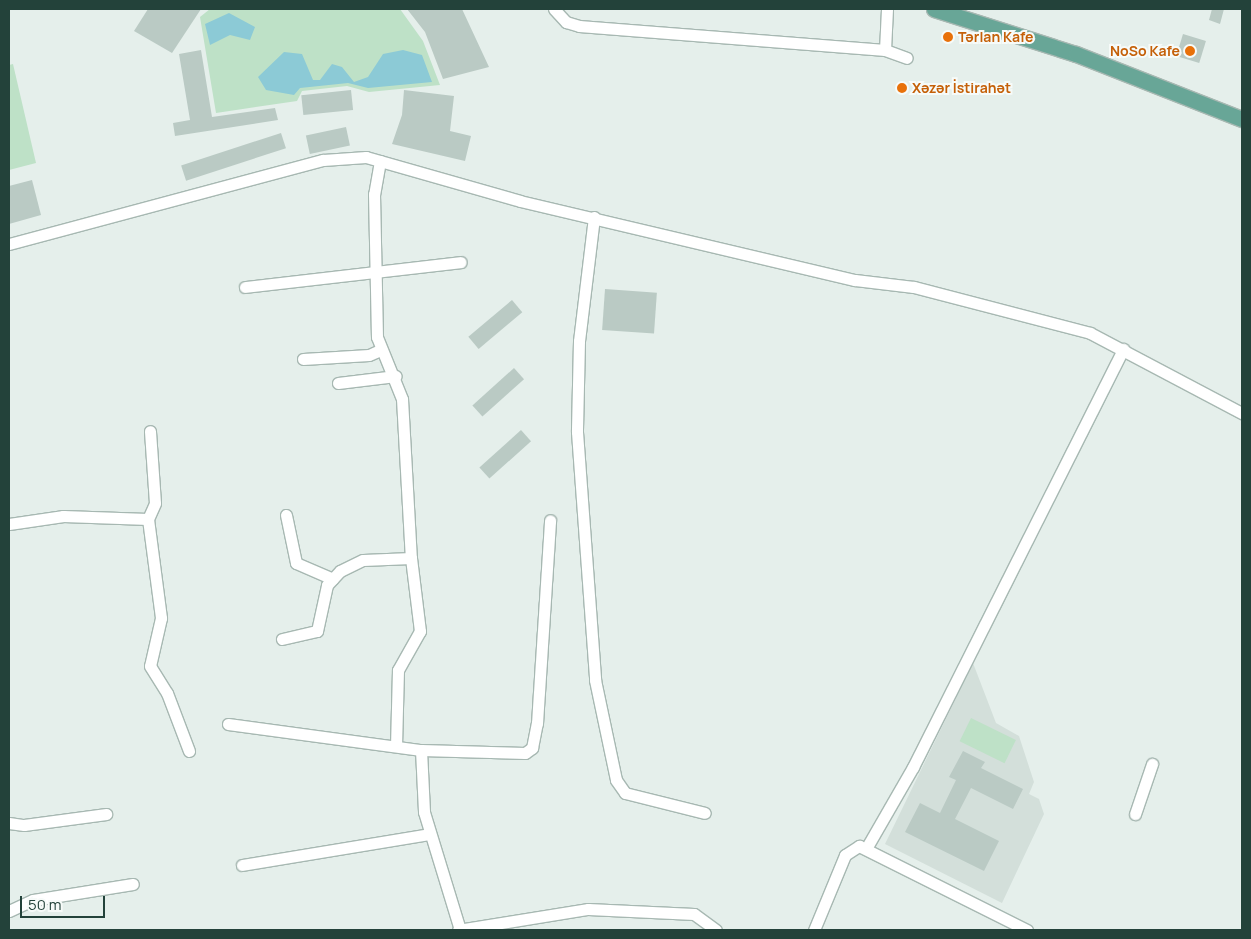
<!DOCTYPE html>
<html>
<head>
<meta charset="utf-8">
<style>
  body { margin:0 }
  #map { position:relative; width:1251px; height:939px; overflow:hidden; background:#e5efeb; font-family:Manrope,sans-serif }
  div>[style] { position:absolute }
  .built>* { inset:0; background:#d3dfda }
  .green>* { inset:0; background:#bee1c7; transform-origin:0 0 }
  .water>* { inset:0; background:#8ccad6 }
  .building>* { inset:0; background:#bacac4; transform-origin:0 0 }
  .roads { filter:drop-shadow(1px 0 #a7b8b2) drop-shadow(-1px 0 #a7b8b2) drop-shadow(0 1px #a7b8b2) drop-shadow(0 -1px #a7b8b2) }
  .minor>* { height:11px; margin:-5.5px; padding:0 5.5px; transform-origin:5.5px; border-radius:5.5px; background:#fff }
  .major>* { height:15px; margin:-7.5px; padding:0 7.5px; transform-origin:7.5px; border-radius:7.5px; background:#68a697 }
  .dots>* { width:14px; height:14px; translate:-50% -50%; box-sizing:border-box; border:2px solid #f7fbf9; border-radius:50% }
  span { translate:-50% -50%; white-space:nowrap; text-align:center; line-height:1.15; -webkit-text-stroke:4px #f7fbf9; paint-order:stroke }
  .food-label { font-size:14px; color:#c56008; font-weight:700 }
  .left { translate:0 -50%; text-align:left }
  .right { translate:-100% -50%; text-align:right }
  .frame { position:absolute; inset:0; border:10px solid #23423a; pointer-events:none }
  .scale { position:absolute; left:20px; top:896px; width:85px; height:22px; box-sizing:border-box; border:2px solid #23423a; border-top:0; padding-left:6px; font-size:15px; line-height:18px; white-space:nowrap; color:#23423a; -webkit-text-stroke:4px #f7fbf9; paint-order:stroke }
</style>
</head>
<body>
<div id="map">
  <div class="built">
    <i style="clip-path:polygon(973px 663px,996px 723px,1019px 736px,1034px 782px,1029px 794px,1039px 799px,1044px 814px,1002px 903px,885px 844px)"></i>
  </div>
  <div class="green">
    <i style="clip-path:polygon(210px 9px,400px 9px,423px 41px,440px 85px,369px 92px,347px 86px,302px 91px,297px 101px,216px 113px,200px 17px)"></i>
    <i style="clip-path:polygon(13px 64px,36px 163px,9px 170px,9px 65px)"></i>
    <i style="left:971px;top:718px;width:50px;height:26px;rotate:26deg"></i>
  </div>
  <div class="water">
    <i style="clip-path:polygon(229px 13px,255px 27px,250px 40px,230px 35px,210px 45px,205px 24px)"></i>
    <i style="clip-path:polygon(403px 50px,422px 55px,432px 82px,368px 88px,348px 83px,300px 88px,294px 95px,266px 90px,258px 77px,284px 52px,302px 54px,313px 80px,320px 80px,332px 64px,342px 67px,354px 82px,368px 77px,383px 54px)"></i>
  </div>
  <div class="building">
    <i style="clip-path:polygon(148px 9px,201px 9px,172px 53px,134px 31px)"></i>
    <i style="clip-path:polygon(407px 9px,462px 9px,489px 67px,443px 79px,425px 32px)"></i>
    <i style="clip-path:polygon(1212px 9px,1224px 9px,1220px 24px,1209px 20px)"></i>
    <i style="left:1183px;top:34px;width:24px;height:23px;rotate:17deg"></i>
    <i style="clip-path:polygon(201px 50px,212px 117px,275px 108px,278px 120px,175px 136px,173px 123px,190px 120px,179px 54px)"></i>
    <i style="left:351px;top:90px;width:20px;height:50px;rotate:84deg"></i>
    <i style="clip-path:polygon(404px 90px,454px 96px,450px 131px,471px 136px,465px 161px,392px 144px,402px 115px)"></i>
    <i style="left:346px;top:127px;width:19px;height:41px;rotate:78deg"></i>
    <i style="left:281px;top:133px;width:16px;height:105px;rotate:72deg"></i>
    <i style="clip-path:polygon(32px 180px,41px 215px,9px 224px,9px 186px)"></i>
    <i style="left:605px;top:289px;width:52px;height:41px;rotate:4deg"></i>
    <i style="left:512px;top:300px;width:16px;height:57px;rotate:50deg"></i>
    <i style="left:514px;top:368px;width:15px;height:56px;rotate:48deg"></i>
    <i style="left:521px;top:430px;width:15px;height:56px;rotate:48deg"></i>
    <i style="clip-path:polygon(963px 751px,985px 762px,981px 768px,1023px 789px,1013px 809px,971px 788px,955px 819px,999px 841px,984px 871px,905px 832px,920px 803px,940px 813px,956px 780px,949px 777px)"></i>
  </div>
  <div class="roads">
    <div class="minor">
      <i style="left:554px;top:9px;width:18px;rotate:47deg"></i>
      <i style="left:566px;top:22px;width:14px;rotate:17deg"></i>
      <i style="left:579px;top:26px;width:307px;rotate:4.5deg"></i>
      <i style="left:885px;top:50px;width:23px;rotate:20deg"></i>
      <i style="left:885px;top:50px;width:41px;rotate:-87.2deg"></i>
      <i style="left:380px;top:161px;width:34px;rotate:100deg"></i>
      <i style="left:374px;top:194px;width:143px;rotate:88.8deg"></i>
      <i style="left:377px;top:337px;width:67px;rotate:68deg"></i>
      <i style="left:402px;top:399px;width:159px;rotate:86.8deg"></i>
      <i style="left:411px;top:558px;width:74px;rotate:83deg"></i>
      <i style="left:420px;top:631px;width:45px;rotate:119.4deg"></i>
      <i style="left:398px;top:670px;width:75px;rotate:91.5deg"></i>
      <i style="left:594px;top:217px;width:125px;rotate:96.9deg"></i>
      <i style="left:579px;top:341px;width:91px;rotate:91.3deg"></i>
      <i style="left:577px;top:432px;width:249px;rotate:85.8deg"></i>
      <i style="left:595px;top:680px;width:102px;rotate:78.1deg"></i>
      <i style="left:616px;top:780px;width:16px;rotate:55deg"></i>
      <i style="left:625px;top:793px;width:82px;rotate:14deg"></i>
      <i style="left:9px;top:244px;width:325px;rotate:-15deg"></i>
      <i style="left:323px;top:160px;width:43px;rotate:-4deg"></i>
      <i style="left:366px;top:157px;width:160px;rotate:15.9deg"></i>
      <i style="left:520px;top:201px;width:344px;rotate:13.3deg"></i>
      <i style="left:855px;top:280px;width:59px;rotate:6.8deg"></i>
      <i style="left:914px;top:287px;width:182px;rotate:14.6deg"></i>
      <i style="left:1090px;top:333px;width:172px;rotate:27.8deg"></i>
      <i style="left:245px;top:287px;width:217px;rotate:-6.6deg"></i>
      <i style="left:303px;top:359px;width:66px;rotate:-3.5deg"></i>
      <i style="left:369px;top:355px;width:12px;rotate:-24deg"></i>
      <i style="left:338px;top:383px;width:58px;rotate:-6.9deg"></i>
      <i style="left:286px;top:515px;width:49px;rotate:78.2deg"></i>
      <i style="left:296px;top:563px;width:40px;rotate:23.4deg"></i>
      <i style="left:148px;top:519px;width:17px;rotate:-66deg"></i>
      <i style="left:155px;top:503px;width:72px;rotate:-94deg"></i>
      <i style="left:9px;top:524px;width:55px;rotate:-8.4deg"></i>
      <i style="left:63px;top:516px;width:85px;rotate:2deg"></i>
      <i style="left:148px;top:519px;width:100px;rotate:82.5deg"></i>
      <i style="left:161px;top:618px;width:49px;rotate:102.9deg"></i>
      <i style="left:150px;top:666px;width:32px;rotate:58deg"></i>
      <i style="left:167px;top:693px;width:62px;rotate:69.2deg"></i>
      <i style="left:282px;top:639px;width:36px;rotate:-13deg"></i>
      <i style="left:317px;top:631px;width:47px;rotate:-77.7deg"></i>
      <i style="left:327px;top:585px;width:19px;rotate:-47deg"></i>
      <i style="left:340px;top:571px;width:25px;rotate:-26deg"></i>
      <i style="left:363px;top:560px;width:48px;rotate:-2.4deg"></i>
      <i style="left:228px;top:724px;width:195px;rotate:7.7deg"></i>
      <i style="left:421px;top:750px;width:104px;rotate:1.7deg"></i>
      <i style="left:525px;top:753px;width:9px;rotate:-36deg"></i>
      <i style="left:532px;top:748px;width:25px;rotate:-79deg"></i>
      <i style="left:537px;top:723px;width:203px;rotate:-86.3deg"></i>
      <i style="left:421px;top:750px;width:62px;rotate:87.2deg"></i>
      <i style="left:424px;top:812px;width:123px;rotate:73deg"></i>
      <i style="left:1135px;top:814px;width:53px;rotate:-71.2deg"></i>
      <i style="left:9px;top:823px;width:15px;rotate:8deg"></i>
      <i style="left:24px;top:825px;width:83px;rotate:-7.6deg"></i>
      <i style="left:867px;top:847px;width:92px;rotate:-60.1deg"></i>
      <i style="left:913px;top:767px;width:468px;rotate:-63.3deg"></i>
      <i style="left:242px;top:865px;width:190px;rotate:-9.4deg"></i>
      <i style="left:9px;top:911px;width:26px;rotate:-25deg"></i>
      <i style="left:33px;top:900px;width:101px;rotate:-9.1deg"></i>
      <i style="left:458px;top:930px;width:132px;rotate:-9.2deg"></i>
      <i style="left:588px;top:909px;width:106px;rotate:2.7deg"></i>
      <i style="left:694px;top:914px;width:27px;rotate:36deg"></i>
      <i style="left:814px;top:930px;width:81px;rotate:-67.5deg"></i>
      <i style="left:845px;top:855px;width:17px;rotate:-33deg"></i>
      <i style="left:859px;top:846px;width:188px;rotate:26.6deg"></i>
    </div>
    <div class="major">
      <i style="left:934px;top:9px;width:149px;rotate:17.6deg"></i>
      <i style="left:1076px;top:54px;width:178px;rotate:21.4deg"></i>
    </div>
  </div>
  <div class="dots">
    <i style="left:948px;top:37px;background:#e8710a"></i>
    <i style="left:1190px;top:51px;background:#e8710a"></i>
    <i style="left:902px;top:88px;background:#e8710a"></i>
  </div>
  <div class="food-label">
    <span class="left" style="left:958px;top:37px">Tərlan Kafe</span>
    <span class="right" style="left:1180px;top:51px">NoSo Kafe</span>
    <span class="left" style="left:912px;top:88px">Xəzər İstirahət</span>
  </div>
  <div class="frame"></div>
  <div class="scale">50 m</div>
</div>
</body>
</html>
